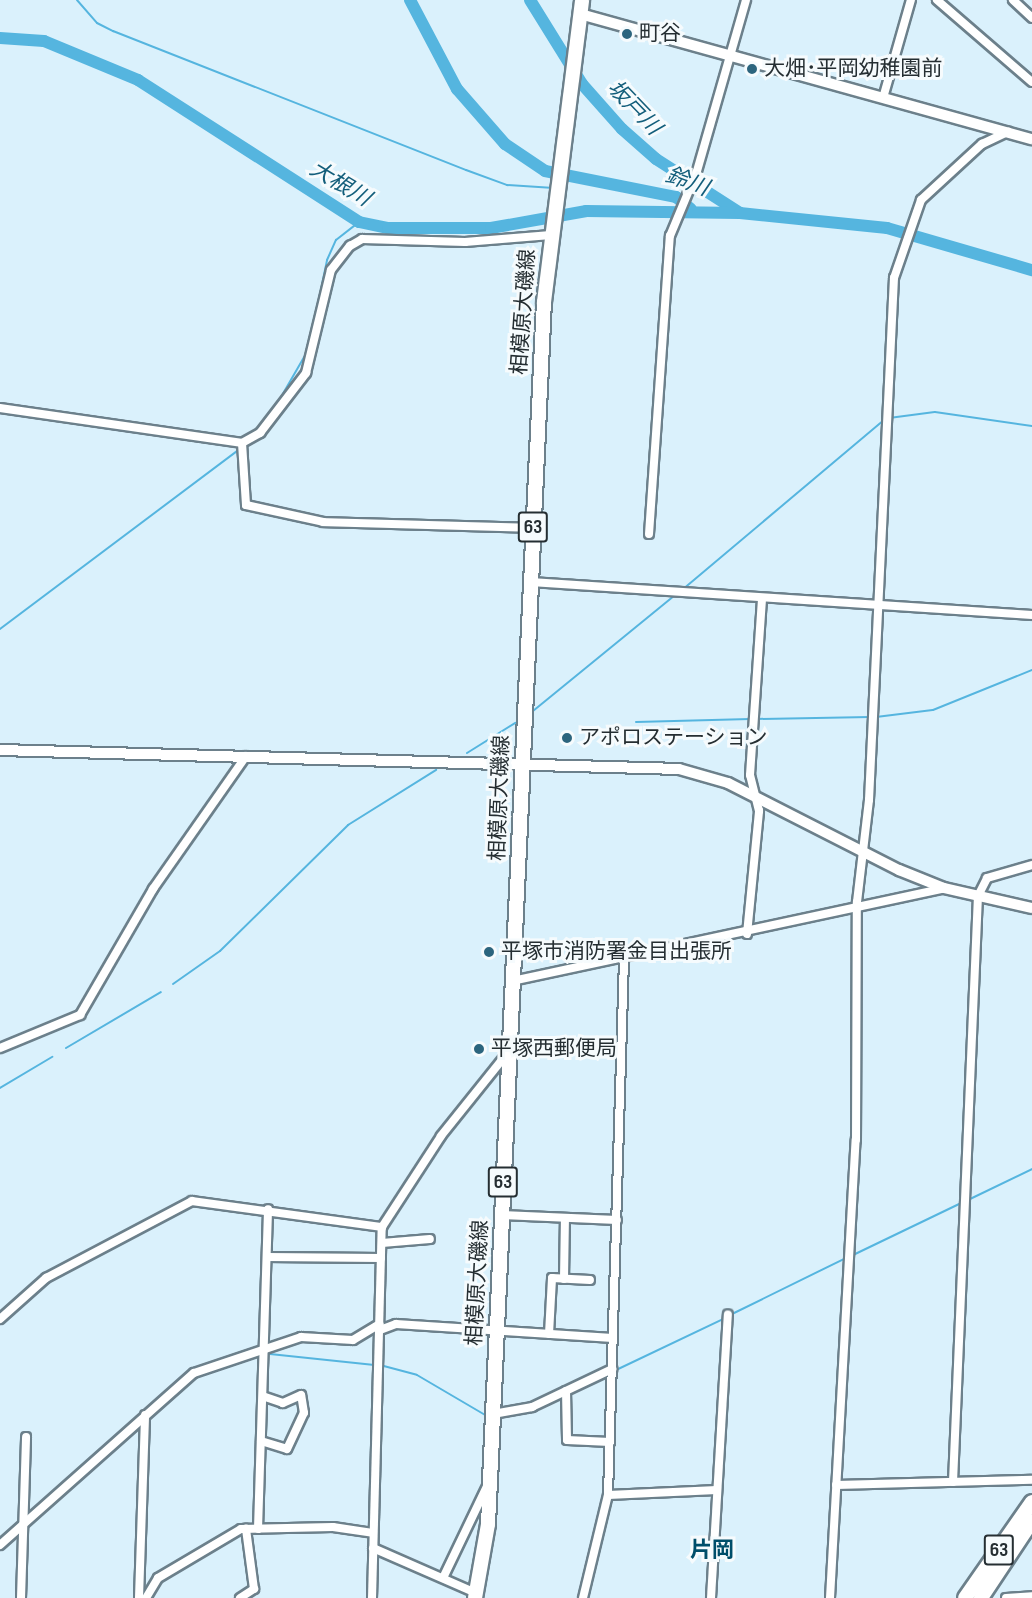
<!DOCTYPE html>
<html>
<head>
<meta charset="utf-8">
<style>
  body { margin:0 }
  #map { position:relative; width:1032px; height:1598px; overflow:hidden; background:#daf1fc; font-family:"Sofia Sans Condensed","Noto Sans JP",sans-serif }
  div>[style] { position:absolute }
  .stream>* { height:2px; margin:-1px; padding:0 1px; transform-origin:1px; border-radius:1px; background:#55b5df }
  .river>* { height:12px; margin:-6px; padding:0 6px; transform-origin:6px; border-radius:6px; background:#55b5df }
  .roads { filter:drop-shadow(2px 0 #6c808b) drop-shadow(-2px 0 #6c808b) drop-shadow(0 2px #6c808b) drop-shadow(0 -2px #6c808b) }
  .minor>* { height:8px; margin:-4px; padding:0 4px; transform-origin:4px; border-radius:4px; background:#fff }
  .tertiary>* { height:10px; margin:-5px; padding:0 5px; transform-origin:5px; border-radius:5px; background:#fff }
  .primary>* { height:14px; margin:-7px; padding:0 7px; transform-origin:7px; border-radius:7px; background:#fff }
  .trunk>* { height:14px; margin:-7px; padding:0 7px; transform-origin:7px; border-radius:7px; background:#fff }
  .dots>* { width:16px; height:16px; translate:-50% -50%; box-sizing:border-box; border:3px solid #f6fbfd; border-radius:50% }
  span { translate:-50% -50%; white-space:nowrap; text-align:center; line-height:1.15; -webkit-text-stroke:6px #f6fbfd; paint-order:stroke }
  .shield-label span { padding:2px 4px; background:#f6fbfd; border:2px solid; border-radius:4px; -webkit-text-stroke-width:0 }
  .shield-label { font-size:20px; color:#252e32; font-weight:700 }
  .poi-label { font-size:21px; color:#252e32 }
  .left { translate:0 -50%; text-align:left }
  .street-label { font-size:21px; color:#252e32 }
  .water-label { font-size:22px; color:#135e7b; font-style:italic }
  .neighbourhood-label { font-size:22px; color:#004e6a; font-weight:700 }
</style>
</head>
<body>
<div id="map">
  <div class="stream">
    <i style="left:77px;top:0;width:30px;rotate:49deg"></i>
    <i style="left:97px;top:23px;width:18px;rotate:27deg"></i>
    <i style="left:113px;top:31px;width:379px;rotate:21.5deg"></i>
    <i style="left:466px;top:170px;width:44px;rotate:20.1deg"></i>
    <i style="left:507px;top:185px;width:47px;rotate:3.7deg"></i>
    <i style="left:565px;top:185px;width:7px;rotate:-63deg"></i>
    <i style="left:314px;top:323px;width:64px;rotate:-78.3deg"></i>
    <i style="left:327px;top:260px;width:22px;rotate:-66deg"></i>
    <i style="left:336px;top:240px;width:29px;rotate:-38deg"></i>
    <i style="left:277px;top:404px;width:60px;rotate:-60deg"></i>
    <i style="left:889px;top:418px;width:46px;rotate:-7.4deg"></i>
    <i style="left:935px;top:412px;width:98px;rotate:8.2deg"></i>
    <i style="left:682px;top:590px;width:264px;rotate:-40.1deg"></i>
    <i style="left:0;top:629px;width:300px;rotate:-36.9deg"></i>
    <i style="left:533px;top:711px;width:183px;rotate:-39.2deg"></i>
    <i style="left:876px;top:717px;width:57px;rotate:-7deg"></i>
    <i style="left:933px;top:710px;width:107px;rotate:-22deg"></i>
    <i style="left:756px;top:719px;width:114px;rotate:-1deg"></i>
    <i style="left:636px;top:722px;width:114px;rotate:-1.5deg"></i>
    <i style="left:467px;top:753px;width:57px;rotate:-32deg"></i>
    <i style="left:173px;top:984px;width:57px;rotate:-35.1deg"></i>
    <i style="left:220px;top:951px;width:180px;rotate:-44.5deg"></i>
    <i style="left:348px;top:825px;width:104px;rotate:-32deg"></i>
    <i style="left:66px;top:1048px;width:110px;rotate:-30.5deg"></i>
    <i style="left:0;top:1088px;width:61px;rotate:-30.8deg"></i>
    <i style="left:968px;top:1200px;width:71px;rotate:-25.8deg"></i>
    <i style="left:851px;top:1256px;width:124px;rotate:-25.7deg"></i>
    <i style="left:730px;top:1315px;width:129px;rotate:-26.2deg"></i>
    <i style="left:270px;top:1354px;width:105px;rotate:6deg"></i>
    <i style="left:380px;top:1365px;width:38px;rotate:15deg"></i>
    <i style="left:417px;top:1375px;width:81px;rotate:30.4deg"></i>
    <i style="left:614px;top:1371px;width:123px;rotate:-25.5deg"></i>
    <i style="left:498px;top:1418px;width:37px;rotate:-11deg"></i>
  </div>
  <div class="river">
    <i style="left:410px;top:0;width:101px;rotate:62.2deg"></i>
    <i style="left:457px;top:89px;width:73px;rotate:48.9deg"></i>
    <i style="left:505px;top:144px;width:48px;rotate:34deg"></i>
    <i style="left:545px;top:171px;width:134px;rotate:11.2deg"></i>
    <i style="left:676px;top:197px;width:19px;rotate:39deg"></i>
    <i style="left:530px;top:0;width:99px;rotate:58.2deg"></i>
    <i style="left:582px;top:84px;width:60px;rotate:48.4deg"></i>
    <i style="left:622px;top:129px;width:45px;rotate:41.4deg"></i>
    <i style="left:656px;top:159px;width:100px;rotate:32.7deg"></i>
    <i style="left:0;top:38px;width:44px;rotate:3.9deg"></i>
    <i style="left:44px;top:41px;width:102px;rotate:22.5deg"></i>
    <i style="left:138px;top:80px;width:263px;rotate:32.7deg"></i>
    <i style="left:359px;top:222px;width:30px;rotate:12deg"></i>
    <i style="left:388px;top:228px;width:103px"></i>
    <i style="left:491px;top:228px;width:97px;rotate:-10.1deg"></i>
    <i style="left:586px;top:211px;width:154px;rotate:0.7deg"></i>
    <i style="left:740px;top:213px;width:148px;rotate:5.8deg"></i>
    <i style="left:887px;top:228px;width:151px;rotate:16.2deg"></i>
  </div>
  <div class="roads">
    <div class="minor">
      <i style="left:937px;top:0;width:125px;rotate:40.8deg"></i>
      <i style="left:1013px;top:0;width:26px;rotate:43deg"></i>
      <i style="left:883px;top:98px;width:102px;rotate:-74.1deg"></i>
      <i style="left:0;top:408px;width:245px;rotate:8.2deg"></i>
      <i style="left:242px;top:443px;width:21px;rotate:-29deg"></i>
      <i style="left:260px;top:433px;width:76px;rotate:-52.5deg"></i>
      <i style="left:306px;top:373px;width:106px;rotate:-76.4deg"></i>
      <i style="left:331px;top:270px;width:31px;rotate:-52deg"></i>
      <i style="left:350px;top:246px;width:14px;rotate:-30deg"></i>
      <i style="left:362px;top:239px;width:103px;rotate:1.7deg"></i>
      <i style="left:465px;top:242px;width:86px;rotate:-4.7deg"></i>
      <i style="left:242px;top:443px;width:62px;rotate:86.3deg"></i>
      <i style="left:246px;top:505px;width:79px;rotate:12.4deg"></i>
      <i style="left:323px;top:522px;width:210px;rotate:1.6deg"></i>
      <i style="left:649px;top:534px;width:299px;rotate:-86deg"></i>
      <i style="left:670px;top:236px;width:70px;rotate:-67.4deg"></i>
      <i style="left:697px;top:171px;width:178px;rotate:-74deg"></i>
      <i style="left:531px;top:582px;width:502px;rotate:3.77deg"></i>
      <i style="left:747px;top:934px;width:124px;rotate:-84.4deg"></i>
      <i style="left:759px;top:811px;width:37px;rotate:-104deg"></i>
      <i style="left:750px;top:775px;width:177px;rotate:-86.1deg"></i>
      <i style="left:512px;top:981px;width:442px;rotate:-12.1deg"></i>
      <i style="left:0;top:1048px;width:87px;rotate:-22.4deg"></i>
      <i style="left:80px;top:1015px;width:146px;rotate:-59.9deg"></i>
      <i style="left:153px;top:889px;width:162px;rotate:-55deg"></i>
      <i style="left:502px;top:1215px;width:115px;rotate:2.5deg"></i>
      <i style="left:382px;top:1243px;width:48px;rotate:-4.8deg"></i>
      <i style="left:267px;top:1257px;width:114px;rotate:0.5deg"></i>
      <i style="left:564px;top:1279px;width:61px;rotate:-89.1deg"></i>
      <i style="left:0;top:1319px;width:62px;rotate:-41.7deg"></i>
      <i style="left:46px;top:1278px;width:165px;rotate:-27.8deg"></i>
      <i style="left:192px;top:1201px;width:192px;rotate:7.8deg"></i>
      <i style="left:380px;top:1330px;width:17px;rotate:-21deg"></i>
      <i style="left:396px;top:1324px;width:217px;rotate:3.7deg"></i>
      <i style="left:549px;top:1334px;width:56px;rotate:-86.9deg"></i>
      <i style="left:552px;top:1278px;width:38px;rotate:3deg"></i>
      <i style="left:566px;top:1391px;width:49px;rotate:88.8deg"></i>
      <i style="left:567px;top:1440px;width:43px;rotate:2.7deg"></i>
      <i style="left:493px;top:1414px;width:40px;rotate:-10deg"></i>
      <i style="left:532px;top:1407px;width:89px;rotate:-25.4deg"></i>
      <i style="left:261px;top:1441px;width:27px;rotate:17deg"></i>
      <i style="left:287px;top:1449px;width:40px;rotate:-65deg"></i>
      <i style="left:304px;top:1413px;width:18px;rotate:-99deg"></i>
      <i style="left:301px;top:1395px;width:20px;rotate:156deg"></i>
      <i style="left:283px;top:1403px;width:21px;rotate:-161deg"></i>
      <i style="left:953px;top:1482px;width:587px;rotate:-87.56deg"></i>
      <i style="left:978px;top:896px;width:20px;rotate:-63deg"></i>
      <i style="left:987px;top:878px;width:47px;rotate:-16.1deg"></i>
      <i style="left:836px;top:1485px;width:196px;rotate:-1.5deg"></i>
      <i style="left:608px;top:1495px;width:109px;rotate:-2.6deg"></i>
      <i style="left:258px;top:1529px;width:320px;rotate:-88.2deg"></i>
      <i style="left:0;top:1545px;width:259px;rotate:-41.6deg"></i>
      <i style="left:194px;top:1373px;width:113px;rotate:-18.6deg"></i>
      <i style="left:301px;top:1337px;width:52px;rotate:3.3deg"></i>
      <i style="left:353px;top:1340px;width:31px;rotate:-31deg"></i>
      <i style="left:373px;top:1548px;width:112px;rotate:23.6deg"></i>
      <i style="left:443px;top:1578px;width:104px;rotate:-64.4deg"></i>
      <i style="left:21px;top:1598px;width:161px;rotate:-88.2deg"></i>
      <i style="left:139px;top:1598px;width:183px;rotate:-88.1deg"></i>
      <i style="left:146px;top:1598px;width:23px;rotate:-59deg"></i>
      <i style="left:158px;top:1578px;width:96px;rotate:-30.6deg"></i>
      <i style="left:241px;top:1529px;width:92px;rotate:-1.2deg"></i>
      <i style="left:333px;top:1527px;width:40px;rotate:8.5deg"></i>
      <i style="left:240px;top:1598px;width:17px;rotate:-33deg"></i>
      <i style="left:254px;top:1589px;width:61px;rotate:-97.6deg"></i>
      <i style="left:372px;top:1598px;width:371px;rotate:-88.5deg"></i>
      <i style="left:382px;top:1227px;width:108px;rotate:-57deg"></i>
      <i style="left:441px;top:1136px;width:109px;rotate:-51.3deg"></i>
      <i style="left:583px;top:1598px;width:106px;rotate:-76.4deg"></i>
      <i style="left:608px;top:1495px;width:536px;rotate:-88.29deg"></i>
      <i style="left:711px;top:1598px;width:284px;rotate:-86.6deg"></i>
      <i style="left:830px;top:1598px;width:459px;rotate:-86.8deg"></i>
      <i style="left:856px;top:1140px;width:238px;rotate:-89.8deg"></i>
      <i style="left:857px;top:902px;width:103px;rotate:-83.3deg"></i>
      <i style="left:869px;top:800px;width:523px;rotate:-87.26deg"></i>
      <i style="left:894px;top:278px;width:83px;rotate:-70.9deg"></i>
      <i style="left:921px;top:200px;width:83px;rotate:-42.6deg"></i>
      <i style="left:982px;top:144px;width:29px;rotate:-25deg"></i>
      <i style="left:1006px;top:1598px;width:26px;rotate:-4deg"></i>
    </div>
    <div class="tertiary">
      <i style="left:580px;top:14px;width:469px;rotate:15.5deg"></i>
      <i style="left:0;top:750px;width:679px;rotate:1.6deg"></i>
      <i style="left:679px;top:769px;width:51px;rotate:15.9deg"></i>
      <i style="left:728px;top:783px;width:192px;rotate:27deg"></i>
      <i style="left:899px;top:870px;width:48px;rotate:21.8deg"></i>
      <i style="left:944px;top:888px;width:90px;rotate:12.8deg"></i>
    </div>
    <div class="primary">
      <i style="left:475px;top:1598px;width:75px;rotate:-80deg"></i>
      <i style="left:488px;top:1524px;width:1223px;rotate:-87.38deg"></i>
      <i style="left:544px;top:302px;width:304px;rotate:-82.8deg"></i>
      <i style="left:965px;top:1598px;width:117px;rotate:-55.1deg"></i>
    </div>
    <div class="trunk">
      <i style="left:981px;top:1598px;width:92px;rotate:-56.5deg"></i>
    </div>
  </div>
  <div class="dots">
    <i style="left:627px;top:34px;background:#2c657e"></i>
    <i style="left:752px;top:69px;background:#2c657e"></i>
    <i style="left:567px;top:738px;background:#2c657e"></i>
    <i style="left:489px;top:952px;background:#2c657e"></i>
    <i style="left:479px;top:1049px;background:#2c657e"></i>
  </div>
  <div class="shield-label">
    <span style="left:533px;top:527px">63</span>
    <span style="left:503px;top:1182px">63</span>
    <span style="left:999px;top:1550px">63</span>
  </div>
  <div class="poi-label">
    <span class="left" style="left:639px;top:34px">町谷</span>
    <span class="left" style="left:764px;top:69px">大畑･平岡幼稚園前</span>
    <span class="left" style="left:579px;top:738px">アポロステーション</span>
    <span class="left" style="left:501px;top:952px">平塚市消防署金目出張所</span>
    <span class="left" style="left:491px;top:1049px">平塚西郵便局</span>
  </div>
  <div class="street-label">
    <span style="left:524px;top:312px;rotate:-86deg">相模原大磯線</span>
    <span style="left:500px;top:798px;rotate:-88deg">相模原大磯線</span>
    <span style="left:478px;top:1283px;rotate:-87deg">相模原大磯線</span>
  </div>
  <div class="water-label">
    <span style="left:634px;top:108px;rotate:46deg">坂戸川</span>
    <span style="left:687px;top:182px;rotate:20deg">鈴川</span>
    <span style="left:340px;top:184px;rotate:31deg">大根川</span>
  </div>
  <div class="neighbourhood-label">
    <span style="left:712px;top:1551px">片岡</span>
  </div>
</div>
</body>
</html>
